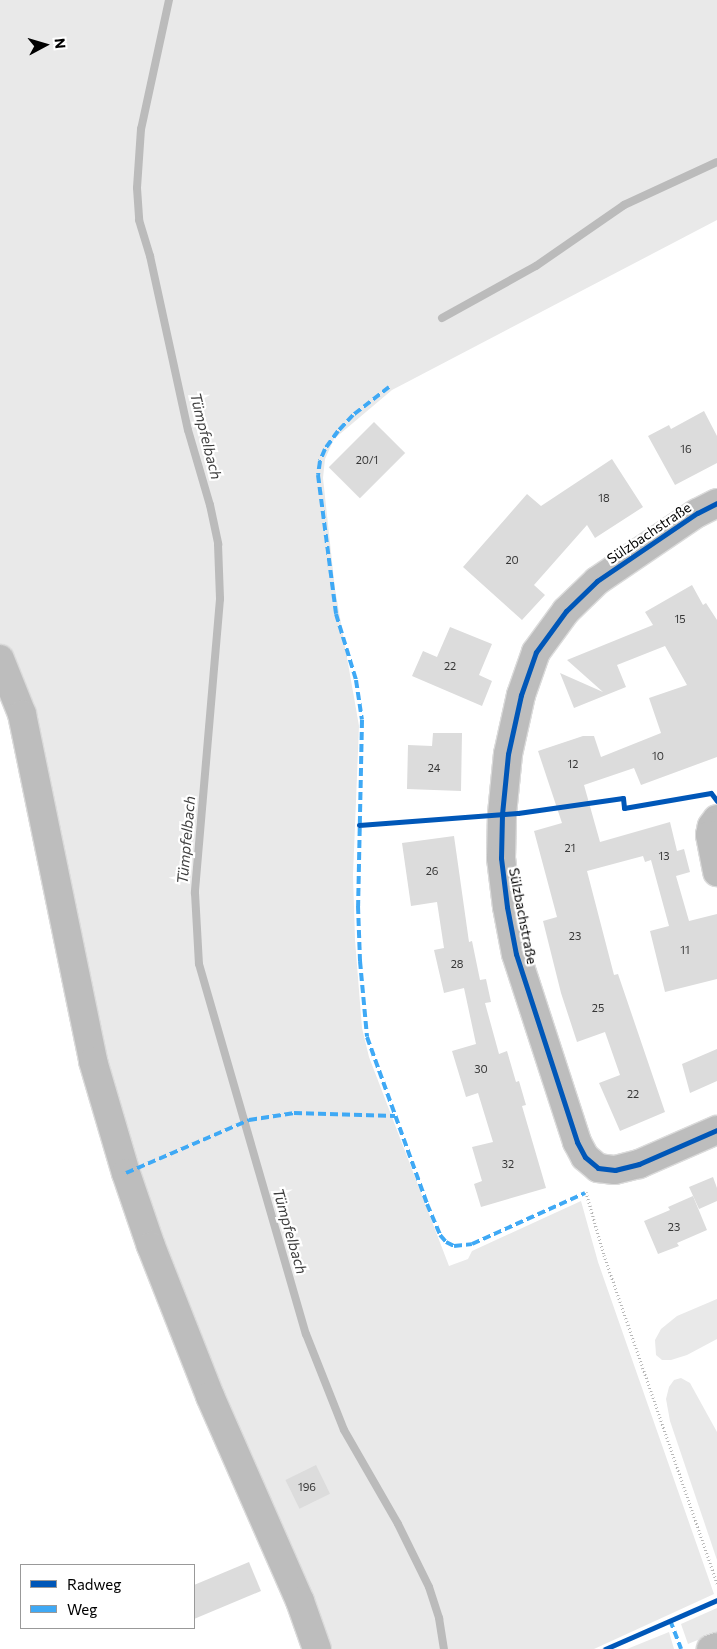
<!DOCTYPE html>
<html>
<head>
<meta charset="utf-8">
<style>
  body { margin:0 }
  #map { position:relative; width:717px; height:1649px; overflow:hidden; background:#fff; font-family:Commissioner,sans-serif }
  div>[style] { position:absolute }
  .green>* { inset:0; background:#e9e9e9 }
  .stream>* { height:8px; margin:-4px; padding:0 4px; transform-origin:4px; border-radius:4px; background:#bbb }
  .building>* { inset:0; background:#dcdcdc; transform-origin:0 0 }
  .path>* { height:3px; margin-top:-1.5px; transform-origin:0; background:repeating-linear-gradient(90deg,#b8b8b8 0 1px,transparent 0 3.5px) }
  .roads { filter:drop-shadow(1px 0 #dbdbdb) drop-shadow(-1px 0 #dbdbdb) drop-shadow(0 1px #dbdbdb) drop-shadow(0 -1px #dbdbdb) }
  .minor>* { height:28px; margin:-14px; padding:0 14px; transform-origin:14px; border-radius:14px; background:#bdbdbd }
  .major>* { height:28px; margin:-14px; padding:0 14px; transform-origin:14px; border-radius:14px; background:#bdbdbd }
  .quiet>* { height:4px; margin-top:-2px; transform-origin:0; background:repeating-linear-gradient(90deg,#3fa9f5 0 8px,transparent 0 12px) }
  .cycleway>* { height:5px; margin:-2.5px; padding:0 2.5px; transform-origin:2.5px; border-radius:2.5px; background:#0057b8 }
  span { translate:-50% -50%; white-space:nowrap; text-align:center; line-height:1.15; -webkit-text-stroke:4.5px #fff; paint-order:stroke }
  .number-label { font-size:11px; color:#373737 }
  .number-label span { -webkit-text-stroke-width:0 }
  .street-label { font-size:14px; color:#000 }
  .water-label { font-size:15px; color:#3f3f3f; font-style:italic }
  .legend { position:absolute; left:20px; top:1564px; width:175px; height:65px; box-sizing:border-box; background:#fff; border:1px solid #999; margin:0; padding:6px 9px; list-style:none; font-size:15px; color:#000 }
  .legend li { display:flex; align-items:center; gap:10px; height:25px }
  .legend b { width:25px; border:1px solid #999 }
  .north { position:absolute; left:20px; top:20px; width:50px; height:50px; -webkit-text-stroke:4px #fff; paint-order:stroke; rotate:84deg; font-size:14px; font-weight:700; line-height:20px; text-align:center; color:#000 }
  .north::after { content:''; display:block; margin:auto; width:18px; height:22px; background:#000; clip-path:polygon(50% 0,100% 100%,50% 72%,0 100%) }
</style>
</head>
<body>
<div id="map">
  <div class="green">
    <i style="clip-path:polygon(0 0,717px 0,717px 220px,392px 390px,334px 439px,325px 459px,323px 478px,335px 589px,359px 726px,353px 875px,355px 940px,362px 1028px,369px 1057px,449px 1266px,468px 1259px,472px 1251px,581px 1201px,598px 1262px,714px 1594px,594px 1649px,325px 1649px,134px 1175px,24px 711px,0 645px)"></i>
    <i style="clip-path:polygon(717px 1299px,717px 1339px,687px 1355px,671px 1360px,662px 1360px,656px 1355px,655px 1340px,661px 1329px,677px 1316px)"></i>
    <i style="clip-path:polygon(681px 1378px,690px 1383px,717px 1432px,717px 1560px,670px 1421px,666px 1399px,669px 1387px,674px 1380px)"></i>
    <i style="clip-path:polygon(717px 1608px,717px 1632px,688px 1644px,681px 1624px)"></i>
    <i style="clip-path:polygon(669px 1632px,674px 1649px,627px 1649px)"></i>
  </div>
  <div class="stream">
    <i style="left:169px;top:0;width:132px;rotate:102.2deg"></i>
    <i style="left:141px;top:129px;width:59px;rotate:93.9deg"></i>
    <i style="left:137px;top:188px;width:32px;rotate:86deg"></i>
    <i style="left:139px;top:220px;width:38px;rotate:73deg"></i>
    <i style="left:150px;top:256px;width:178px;rotate:77.7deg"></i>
    <i style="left:188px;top:430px;width:78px;rotate:73.7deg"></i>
    <i style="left:210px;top:505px;width:40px;rotate:78deg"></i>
    <i style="left:218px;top:544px;width:55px;rotate:87.9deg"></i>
    <i style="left:220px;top:599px;width:295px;rotate:94.9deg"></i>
    <i style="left:195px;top:893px;width:71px;rotate:86.8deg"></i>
    <i style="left:199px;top:964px;width:385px;rotate:73.9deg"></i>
    <i style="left:306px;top:1334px;width:103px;rotate:68.4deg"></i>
    <i style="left:344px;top:1430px;width:108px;rotate:60.1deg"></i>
    <i style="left:398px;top:1524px;width:70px;rotate:63.8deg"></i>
    <i style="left:429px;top:1587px;width:33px;rotate:72deg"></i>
    <i style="left:439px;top:1618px;width:31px;rotate:81deg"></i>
    <i style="left:442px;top:318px;width:107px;rotate:-29deg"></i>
    <i style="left:536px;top:266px;width:107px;rotate:-34.7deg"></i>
    <i style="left:624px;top:205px;width:102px;rotate:-24.8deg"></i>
  </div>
  <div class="building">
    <i style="clip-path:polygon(704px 411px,717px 436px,717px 463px,675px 485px,648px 436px,669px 425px,671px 429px)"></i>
    <i style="left:374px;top:422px;width:44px;height:64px;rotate:45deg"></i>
    <i style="clip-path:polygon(612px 459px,643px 507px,595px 538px,587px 525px,534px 585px,545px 595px,522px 620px,463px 567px,527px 494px,541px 506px)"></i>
    <i style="clip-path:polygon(692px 585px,703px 605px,706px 603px,717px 620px,717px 757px,641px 785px,634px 768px,584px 785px,600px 842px,670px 822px,677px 851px,684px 849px,690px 872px,676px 876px,689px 921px,717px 914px,717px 979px,665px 992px,650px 931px,669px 926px,651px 860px,645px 862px,643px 856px,587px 871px,614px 975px,618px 974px,665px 1112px,620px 1131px,599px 1083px,620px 1075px,605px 1032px,577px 1042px,561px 993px,543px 921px,557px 917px,534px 831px,562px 823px,538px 751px,583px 736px,594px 736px,601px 757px,661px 733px,649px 698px,687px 685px,665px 646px,617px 665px,626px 687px,574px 708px,560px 673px,603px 692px,567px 660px,653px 625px,645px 612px)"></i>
    <i style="clip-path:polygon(450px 627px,492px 644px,479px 675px,492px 681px,482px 706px,412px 676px,423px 651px,437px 657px)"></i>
    <i style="clip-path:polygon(433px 733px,462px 733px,461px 791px,407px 789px,408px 745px,432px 746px)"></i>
    <i style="clip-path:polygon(454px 836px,469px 942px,472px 941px,480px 980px,486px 979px,491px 1002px,485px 1003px,499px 1054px,507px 1051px,516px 1082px,519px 1081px,526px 1105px,522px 1106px,546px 1188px,481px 1207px,474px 1184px,482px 1181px,472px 1147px,493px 1142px,478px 1093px,466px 1097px,452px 1051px,476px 1044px,464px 988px,444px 993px,434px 950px,444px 948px,437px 902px,411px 906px,402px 843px)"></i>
    <i style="clip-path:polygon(717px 1049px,717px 1081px,690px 1093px,682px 1064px)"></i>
    <i style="clip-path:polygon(713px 1177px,717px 1188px,717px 1201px,699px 1209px,689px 1187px)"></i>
    <i style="clip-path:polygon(693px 1196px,707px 1230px,677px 1243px,679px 1246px,658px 1254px,644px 1221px,670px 1210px,668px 1207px)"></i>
    <i style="left:316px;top:1465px;width:32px;height:34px;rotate:64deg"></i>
    <i style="clip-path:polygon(249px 1562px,261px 1591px,194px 1619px,194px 1585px)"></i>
  </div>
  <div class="path">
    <i style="left:586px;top:1192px;width:66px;rotate:74.1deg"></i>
    <i style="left:604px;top:1255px;width:348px;rotate:71deg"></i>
  </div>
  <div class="roads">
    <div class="minor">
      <i style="left:717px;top:503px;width:22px;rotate:153deg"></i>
      <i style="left:697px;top:513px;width:121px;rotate:145.8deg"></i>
      <i style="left:597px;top:581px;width:43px;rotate:135.9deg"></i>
      <i style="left:566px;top:611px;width:51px;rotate:126.2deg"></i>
      <i style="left:536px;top:652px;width:46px;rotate:109.2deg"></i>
      <i style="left:521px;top:695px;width:60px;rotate:102.4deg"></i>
      <i style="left:508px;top:754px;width:60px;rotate:95.7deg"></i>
      <i style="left:502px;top:814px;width:44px;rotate:91.3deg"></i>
      <i style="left:501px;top:858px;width:49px;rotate:83deg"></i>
      <i style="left:507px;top:907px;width:48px;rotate:79.2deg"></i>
      <i style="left:516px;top:954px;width:198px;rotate:72deg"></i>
      <i style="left:577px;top:1142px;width:17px;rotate:62deg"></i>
      <i style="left:585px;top:1157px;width:17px;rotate:40deg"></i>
      <i style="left:598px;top:1168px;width:17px;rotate:7deg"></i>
      <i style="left:615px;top:1170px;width:25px;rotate:-14deg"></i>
      <i style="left:639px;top:1164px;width:85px;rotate:-23.6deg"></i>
      <i style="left:0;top:659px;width:59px;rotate:68.2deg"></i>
      <i style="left:22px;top:714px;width:354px;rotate:78.4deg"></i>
      <i style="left:93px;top:1061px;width:117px;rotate:73.6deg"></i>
      <i style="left:126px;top:1173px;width:77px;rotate:71.1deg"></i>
      <i style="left:151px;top:1246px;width:161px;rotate:68.5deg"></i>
      <i style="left:210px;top:1396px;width:224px;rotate:66.3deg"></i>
      <i style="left:300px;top:1601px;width:51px;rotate:70.5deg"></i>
      <i style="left:717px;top:819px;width:9px;rotate:126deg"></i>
      <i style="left:712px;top:826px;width:9px;rotate:103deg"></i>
      <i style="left:710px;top:835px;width:38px;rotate:79deg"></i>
    </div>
    <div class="major">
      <i style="left:711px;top:1649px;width:6px;rotate:-18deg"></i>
    </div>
  </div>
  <div class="quiet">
    <i style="left:389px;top:387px;width:46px;rotate:142.1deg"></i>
    <i style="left:353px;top:415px;width:22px;rotate:133deg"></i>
    <i style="left:338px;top:431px;width:22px;rotate:126deg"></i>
    <i style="left:325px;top:449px;width:13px;rotate:113deg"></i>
    <i style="left:320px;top:461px;width:14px;rotate:98deg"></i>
    <i style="left:318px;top:475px;width:140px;rotate:82.6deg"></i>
    <i style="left:336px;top:614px;width:69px;rotate:73.1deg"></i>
    <i style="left:356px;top:680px;width:40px;rotate:81.5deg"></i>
    <i style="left:362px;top:720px;width:186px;rotate:91.2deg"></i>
    <i style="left:358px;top:906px;width:55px;rotate:87.9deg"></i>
    <i style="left:360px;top:961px;width:76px;rotate:84.7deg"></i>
    <i style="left:367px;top:1037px;width:177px;rotate:70.2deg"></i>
    <i style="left:427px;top:1204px;width:34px;rotate:67deg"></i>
    <i style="left:440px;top:1235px;width:9px;rotate:49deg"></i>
    <i style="left:446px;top:1242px;width:9px;rotate:27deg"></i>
    <i style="left:454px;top:1246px;width:18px;rotate:-6deg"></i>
    <i style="left:472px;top:1244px;width:124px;rotate:-24.3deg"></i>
    <i style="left:126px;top:1173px;width:134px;rotate:-23.3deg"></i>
    <i style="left:249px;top:1120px;width:46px;rotate:-8.8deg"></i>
    <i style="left:294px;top:1113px;width:101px;rotate:1.7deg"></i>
    <i style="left:670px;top:1620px;width:31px;rotate:69deg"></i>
  </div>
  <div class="cycleway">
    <i style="left:717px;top:503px;width:22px;rotate:153deg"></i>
    <i style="left:697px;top:513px;width:121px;rotate:145.8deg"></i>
    <i style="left:597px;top:581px;width:43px;rotate:135.9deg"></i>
    <i style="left:566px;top:611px;width:51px;rotate:126.2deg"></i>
    <i style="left:536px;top:652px;width:46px;rotate:109.2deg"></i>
    <i style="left:521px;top:695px;width:60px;rotate:102.4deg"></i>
    <i style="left:508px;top:754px;width:60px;rotate:95.7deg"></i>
    <i style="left:502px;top:814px;width:44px;rotate:91.3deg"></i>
    <i style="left:501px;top:858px;width:49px;rotate:83deg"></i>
    <i style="left:507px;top:907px;width:48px;rotate:79.2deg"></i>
    <i style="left:516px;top:954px;width:198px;rotate:72deg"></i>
    <i style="left:577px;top:1142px;width:17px;rotate:62deg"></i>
    <i style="left:585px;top:1157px;width:17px;rotate:40deg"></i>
    <i style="left:598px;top:1168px;width:17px;rotate:7deg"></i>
    <i style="left:615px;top:1170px;width:25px;rotate:-14deg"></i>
    <i style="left:639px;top:1164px;width:85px;rotate:-23.6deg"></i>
    <i style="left:359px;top:825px;width:159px;rotate:-4.3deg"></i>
    <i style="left:518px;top:813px;width:106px;rotate:-8.1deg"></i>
    <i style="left:623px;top:798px;width:10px;rotate:84deg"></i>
    <i style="left:624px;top:808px;width:88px;rotate:-9.8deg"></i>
    <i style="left:711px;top:793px;width:10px;rotate:53deg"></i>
    <i style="left:605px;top:1649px;width:122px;rotate:-23.6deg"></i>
  </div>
  <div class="number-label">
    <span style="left:686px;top:449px">16</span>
    <span style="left:367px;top:460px">20/1</span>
    <span style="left:604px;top:498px">18</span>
    <span style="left:512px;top:560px">20</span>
    <span style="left:680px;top:619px">15</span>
    <span style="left:450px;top:666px">22</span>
    <span style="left:658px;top:756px">10</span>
    <span style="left:573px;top:764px">12</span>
    <span style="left:434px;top:768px">24</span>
    <span style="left:570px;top:848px">21</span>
    <span style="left:664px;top:856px">13</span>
    <span style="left:432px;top:871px">26</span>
    <span style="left:575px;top:936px">23</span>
    <span style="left:685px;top:950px">11</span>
    <span style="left:457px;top:964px">28</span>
    <span style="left:598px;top:1008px">25</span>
    <span style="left:481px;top:1069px">30</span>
    <span style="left:633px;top:1094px">22</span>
    <span style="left:508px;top:1164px">32</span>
    <span style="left:674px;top:1227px">23</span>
    <span style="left:307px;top:1487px">196</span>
  </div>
  <div class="street-label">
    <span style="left:649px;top:533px;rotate:-34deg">Sülzbachstraße</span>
    <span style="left:523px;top:916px;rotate:79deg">Sülzbachstraße</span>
  </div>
  <div class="water-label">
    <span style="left:206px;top:436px;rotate:76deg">Tümpfelbach</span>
    <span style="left:186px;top:840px;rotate:-85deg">Tümpfelbach</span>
    <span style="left:290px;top:1231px;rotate:74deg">Tümpfelbach</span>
  </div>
  <ul class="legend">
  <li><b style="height:6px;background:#0057b8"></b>Radweg</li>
  <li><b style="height:6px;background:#3fa9f5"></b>Weg</li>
  </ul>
  <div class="north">N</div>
</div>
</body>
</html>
